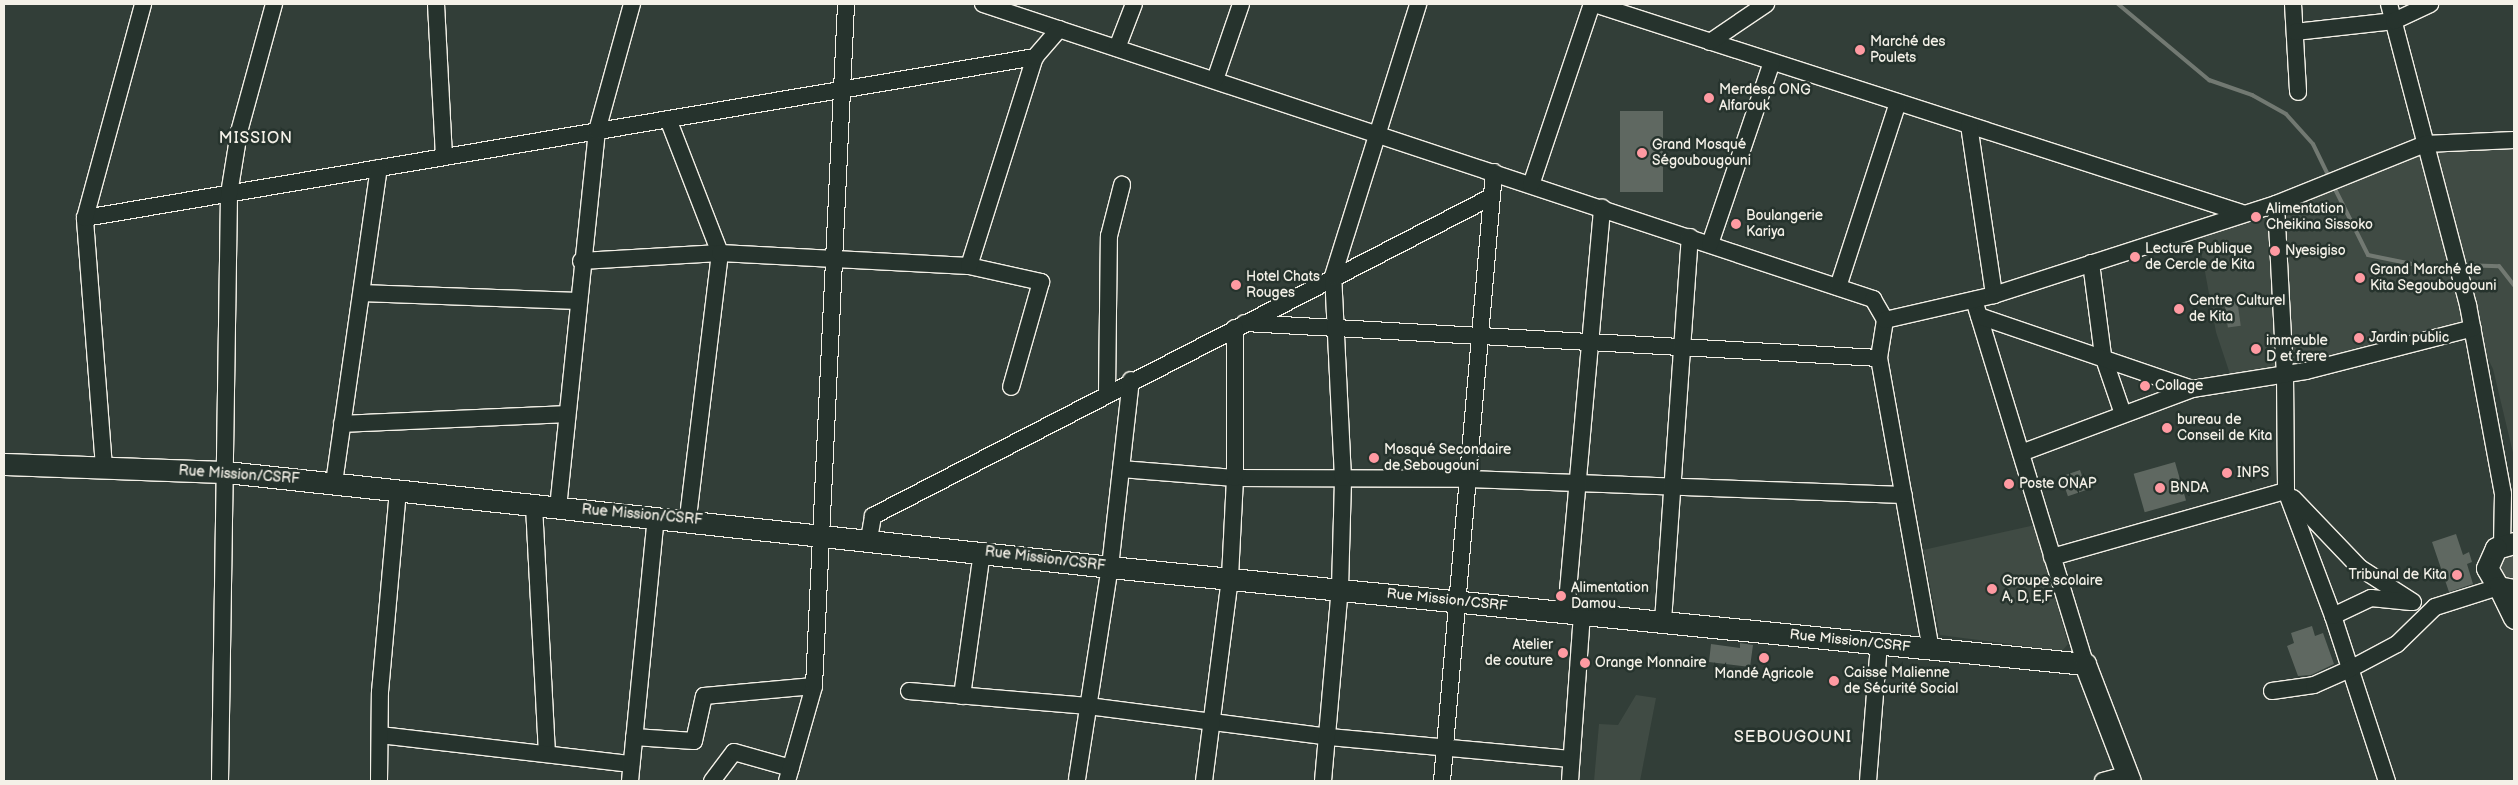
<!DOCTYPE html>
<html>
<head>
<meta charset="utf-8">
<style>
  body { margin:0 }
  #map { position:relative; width:2518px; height:785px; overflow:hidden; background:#323e38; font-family:"Balsamiq Sans",sans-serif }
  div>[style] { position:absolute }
  .built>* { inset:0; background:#404b44 }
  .green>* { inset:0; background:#4c564f }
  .stream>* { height:4px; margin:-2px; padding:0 2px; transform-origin:2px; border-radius:2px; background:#727972 }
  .building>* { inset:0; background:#5f6861; transform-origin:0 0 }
  .roads { filter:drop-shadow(1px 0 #f4f1e8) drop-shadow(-1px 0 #f4f1e8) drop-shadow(0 1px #f4f1e8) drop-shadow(0 -1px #f4f1e8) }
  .minor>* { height:16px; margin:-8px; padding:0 8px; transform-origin:8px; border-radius:8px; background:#26332d }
  .major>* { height:21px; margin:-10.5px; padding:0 10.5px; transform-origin:10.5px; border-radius:10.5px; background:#26332d }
  .dots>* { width:14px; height:14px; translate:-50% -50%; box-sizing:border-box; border:2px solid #26332d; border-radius:50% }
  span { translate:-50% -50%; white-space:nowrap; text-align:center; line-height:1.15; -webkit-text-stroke:5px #26332d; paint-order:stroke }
  .poi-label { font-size:14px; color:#f4f1e8 }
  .left { translate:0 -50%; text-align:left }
  .right { translate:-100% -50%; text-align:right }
  .street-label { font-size:14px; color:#f4f1e8 }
  .quarter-label { font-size:16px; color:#f4f1e8; letter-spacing:1px }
  .frame { position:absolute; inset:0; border:5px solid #f4f1e8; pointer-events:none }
</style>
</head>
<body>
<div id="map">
  <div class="built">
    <i style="clip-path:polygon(2427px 147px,2514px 147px,2514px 457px,2493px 369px,2473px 328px,2233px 383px,2216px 332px,2197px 228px)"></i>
    <i style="clip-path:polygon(2035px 525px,2068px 644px,2062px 651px,1940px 635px,1923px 550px)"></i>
    <i style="clip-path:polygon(1636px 695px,1656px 698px,1640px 781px,1594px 781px,1599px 724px,1618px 725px)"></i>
  </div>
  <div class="green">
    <i style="clip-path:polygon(2514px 552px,2514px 578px,2503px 577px,2498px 557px)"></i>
  </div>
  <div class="stream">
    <i style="left:2118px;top:4px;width:119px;rotate:39.9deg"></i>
    <i style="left:2209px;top:80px;width:46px;rotate:19.2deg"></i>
    <i style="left:2252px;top:95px;width:39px;rotate:29deg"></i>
    <i style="left:2286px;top:114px;width:40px;rotate:48deg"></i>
    <i style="left:2313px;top:144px;width:37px;rotate:64deg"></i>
    <i style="left:2333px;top:185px;width:78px;rotate:63.4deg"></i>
    <i style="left:2368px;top:255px;width:75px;rotate:11.6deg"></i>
    <i style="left:2441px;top:270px;width:13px;rotate:-13deg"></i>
    <i style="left:2461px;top:265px;width:38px;rotate:2deg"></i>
    <i style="left:2499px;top:266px;width:24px;rotate:52deg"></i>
  </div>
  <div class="building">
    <i style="left:1663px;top:111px;width:81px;height:43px;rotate:90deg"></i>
    <i style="left:2237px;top:299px;width:27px;height:13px;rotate:82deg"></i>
    <i style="left:2175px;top:462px;width:40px;height:43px;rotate:74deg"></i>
    <i style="left:2080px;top:470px;width:21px;height:20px;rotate:71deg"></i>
    <i style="clip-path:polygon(2456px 534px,2463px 555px,2469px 552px,2472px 562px,2467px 564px,2473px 584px,2449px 592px,2432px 542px)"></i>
    <i style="clip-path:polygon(2312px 626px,2315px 636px,2323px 633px,2334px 664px,2311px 675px,2298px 676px,2287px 646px,2294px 643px,2291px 633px)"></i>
    <i style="clip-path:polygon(1740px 643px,1753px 645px,1750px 667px,1709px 662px,1711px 644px,1740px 648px)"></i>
  </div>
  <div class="roads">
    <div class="minor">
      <i style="left:436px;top:4px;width:153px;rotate:87deg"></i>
      <i style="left:983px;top:4px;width:938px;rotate:18.34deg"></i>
      <i style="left:1873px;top:299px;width:24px;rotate:60deg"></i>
      <i style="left:1885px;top:320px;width:38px;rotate:99deg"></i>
      <i style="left:1879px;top:358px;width:296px;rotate:79.9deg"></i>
      <i style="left:1594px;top:4px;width:681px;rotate:17.88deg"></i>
      <i style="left:2293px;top:4px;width:88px;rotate:86.7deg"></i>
      <i style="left:2389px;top:4px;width:311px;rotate:75.3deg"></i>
      <i style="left:2468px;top:305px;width:192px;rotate:79.5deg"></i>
      <i style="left:2503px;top:494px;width:50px;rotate:91.1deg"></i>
      <i style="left:2295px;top:32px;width:100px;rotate:-6.3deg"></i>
      <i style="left:2394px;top:21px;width:40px;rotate:-25deg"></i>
      <i style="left:1710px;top:42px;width:68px;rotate:-34.2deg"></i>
      <i style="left:1117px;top:48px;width:47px;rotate:-68.9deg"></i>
      <i style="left:1215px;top:80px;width:80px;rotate:-71.1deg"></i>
      <i style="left:668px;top:119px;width:144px;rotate:68.8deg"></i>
      <i style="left:720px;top:253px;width:268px;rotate:96.9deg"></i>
      <i style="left:1969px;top:125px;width:172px;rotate:81.6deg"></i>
      <i style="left:1531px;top:185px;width:191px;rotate:-71.4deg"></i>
      <i style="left:2276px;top:204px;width:170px;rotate:87deg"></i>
      <i style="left:2285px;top:374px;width:117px;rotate:89.5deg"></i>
      <i style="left:2286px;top:491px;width:134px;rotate:69.4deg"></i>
      <i style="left:2333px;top:616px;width:174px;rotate:71.9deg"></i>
      <i style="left:85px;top:218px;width:964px;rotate:-9.62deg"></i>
      <i style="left:1710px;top:244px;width:192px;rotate:-71.2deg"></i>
      <i style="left:581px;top:261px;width:139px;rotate:-3.3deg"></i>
      <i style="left:720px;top:253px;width:249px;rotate:3deg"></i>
      <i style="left:969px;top:266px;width:74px;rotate:12.5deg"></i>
      <i style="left:1041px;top:282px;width:109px;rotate:105.9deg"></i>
      <i style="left:2091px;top:263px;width:94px;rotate:82.6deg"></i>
      <i style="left:2103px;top:356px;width:61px;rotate:71deg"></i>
      <i style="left:969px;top:266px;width:219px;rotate:-72.5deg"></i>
      <i style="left:1035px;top:57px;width:37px;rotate:-49deg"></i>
      <i style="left:1838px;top:287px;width:194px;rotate:-72deg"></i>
      <i style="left:362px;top:293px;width:215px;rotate:2.1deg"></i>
      <i style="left:1974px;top:300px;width:381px;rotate:73deg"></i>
      <i style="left:1979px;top:316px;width:225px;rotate:18.9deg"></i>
      <i style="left:1885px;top:320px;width:112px;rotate:-12.9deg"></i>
      <i style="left:1994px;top:295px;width:296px;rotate:-17.9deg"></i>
      <i style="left:2276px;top:204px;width:161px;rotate:-21.9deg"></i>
      <i style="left:2425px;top:144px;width:89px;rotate:-2.6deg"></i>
      <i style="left:1245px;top:323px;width:635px;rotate:3.16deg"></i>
      <i style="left:1107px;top:393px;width:157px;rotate:-89.3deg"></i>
      <i style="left:1109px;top:236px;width:53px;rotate:-75.7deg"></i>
      <i style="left:342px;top:424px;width:225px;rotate:-2.5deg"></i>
      <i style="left:2021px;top:453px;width:183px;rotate:-20.5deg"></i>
      <i style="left:2192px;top:389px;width:115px;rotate:-9deg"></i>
      <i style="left:2306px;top:371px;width:172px;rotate:-14.4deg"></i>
      <i style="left:104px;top:467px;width:250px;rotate:-94.4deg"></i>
      <i style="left:85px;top:218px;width:222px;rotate:-74.8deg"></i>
      <i style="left:1121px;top:469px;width:114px;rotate:4.5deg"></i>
      <i style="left:1235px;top:478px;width:233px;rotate:0.2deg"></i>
      <i style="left:1468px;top:479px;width:436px;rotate:2.1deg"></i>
      <i style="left:334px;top:483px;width:318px;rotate:-81.9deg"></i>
      <i style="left:2293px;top:498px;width:97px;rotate:46.3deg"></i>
      <i style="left:2360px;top:568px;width:63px;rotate:32.7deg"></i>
      <i style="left:534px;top:506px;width:248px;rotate:87deg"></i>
      <i style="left:558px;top:508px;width:379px;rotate:-84.1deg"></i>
      <i style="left:597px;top:131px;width:132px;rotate:-74.6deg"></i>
      <i style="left:869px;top:539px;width:23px;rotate:-80deg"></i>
      <i style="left:873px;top:516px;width:695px;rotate:-27.3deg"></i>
      <i style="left:2052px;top:557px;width:243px;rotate:-15.8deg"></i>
      <i style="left:1566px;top:613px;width:407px;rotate:-84.9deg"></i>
      <i style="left:2333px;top:616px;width:42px;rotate:-25.3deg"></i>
      <i style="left:2371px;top:598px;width:40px;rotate:5.7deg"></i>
      <i style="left:1663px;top:621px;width:385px;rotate:-86deg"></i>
      <i style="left:909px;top:691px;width:180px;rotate:4.8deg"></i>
      <i style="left:1088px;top:706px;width:243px;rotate:7.3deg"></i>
      <i style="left:1329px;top:737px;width:243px;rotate:5.2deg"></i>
      <i style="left:2272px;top:691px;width:42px;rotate:-8.1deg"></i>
      <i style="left:2314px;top:685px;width:39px;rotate:-24deg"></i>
      <i style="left:2350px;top:669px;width:53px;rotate:-28deg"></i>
      <i style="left:2397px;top:644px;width:53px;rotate:-44.2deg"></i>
      <i style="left:2435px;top:607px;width:66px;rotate:-17.6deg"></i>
      <i style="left:962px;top:696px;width:145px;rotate:-82.1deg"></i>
      <i style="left:380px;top:735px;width:253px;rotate:6.6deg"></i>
      <i style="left:634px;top:737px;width:60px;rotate:3.8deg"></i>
      <i style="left:694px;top:741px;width:46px;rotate:-77.5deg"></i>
      <i style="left:704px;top:696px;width:110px;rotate:-5.2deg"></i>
      <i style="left:1077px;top:779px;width:215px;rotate:-81.2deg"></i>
      <i style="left:1110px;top:567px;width:188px;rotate:-83.6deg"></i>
      <i style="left:220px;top:781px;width:587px;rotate:-89.12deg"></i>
      <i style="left:229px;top:194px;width:63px;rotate:-80.8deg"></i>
      <i style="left:239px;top:132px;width:133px;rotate:-74.7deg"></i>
      <i style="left:379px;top:781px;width:89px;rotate:-89.4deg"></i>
      <i style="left:380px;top:692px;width:202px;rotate:-84.9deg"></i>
      <i style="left:630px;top:781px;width:266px;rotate:-84.4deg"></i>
      <i style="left:712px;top:781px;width:36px;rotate:-53deg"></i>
      <i style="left:734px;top:752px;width:59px;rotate:15.7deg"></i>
      <i style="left:787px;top:781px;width:99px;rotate:-74.1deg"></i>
      <i style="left:814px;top:686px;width:683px;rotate:-87.31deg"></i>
      <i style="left:1204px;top:781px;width:206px;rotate:-82.7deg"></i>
      <i style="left:1230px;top:577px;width:99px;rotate:-87.1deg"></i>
      <i style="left:1235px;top:478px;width:150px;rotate:-90deg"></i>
      <i style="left:1323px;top:781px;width:194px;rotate:-85deg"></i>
      <i style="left:1340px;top:588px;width:110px;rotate:-88.4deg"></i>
      <i style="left:1343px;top:478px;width:202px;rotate:-92.8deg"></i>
      <i style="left:1333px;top:276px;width:285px;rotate:-72.6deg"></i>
      <i style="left:1442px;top:781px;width:611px;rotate:-85.12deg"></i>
      <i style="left:1570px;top:781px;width:167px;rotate:-85.9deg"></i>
      <i style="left:1868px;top:781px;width:137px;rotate:-85.4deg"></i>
      <i style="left:2103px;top:781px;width:24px;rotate:-15deg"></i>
    </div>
    <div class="major">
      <i style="left:4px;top:464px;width:222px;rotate:2.1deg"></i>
      <i style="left:226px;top:472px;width:889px;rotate:6.13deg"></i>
      <i style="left:1110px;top:567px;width:980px;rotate:5.68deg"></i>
      <i style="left:2085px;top:664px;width:125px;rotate:69deg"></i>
      <i style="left:2514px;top:543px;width:19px;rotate:164deg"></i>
      <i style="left:2496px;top:548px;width:22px;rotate:114deg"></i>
      <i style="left:2487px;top:568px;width:22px;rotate:60deg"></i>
      <i style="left:2498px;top:587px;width:16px;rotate:11deg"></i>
      <i style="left:2500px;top:589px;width:32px;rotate:64deg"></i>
    </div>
  </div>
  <div class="dots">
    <i style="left:1860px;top:50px;background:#ff9aa2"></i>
    <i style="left:1709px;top:98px;background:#ff9aa2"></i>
    <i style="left:1642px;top:153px;background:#ff9aa2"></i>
    <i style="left:2256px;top:217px;background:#ff9aa2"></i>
    <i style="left:1736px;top:224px;background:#ff9aa2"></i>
    <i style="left:2275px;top:251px;background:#ff9aa2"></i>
    <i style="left:2135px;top:257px;background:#ff9aa2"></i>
    <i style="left:2360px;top:278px;background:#ff9aa2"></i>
    <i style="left:1236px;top:285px;background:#ff9aa2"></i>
    <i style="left:2179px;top:309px;background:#ff9aa2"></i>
    <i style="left:2359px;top:338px;background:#ff9aa2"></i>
    <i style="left:2256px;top:349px;background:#ff9aa2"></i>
    <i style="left:2145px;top:386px;background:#ff9aa2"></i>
    <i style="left:2167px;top:428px;background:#ff9aa2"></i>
    <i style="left:1374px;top:458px;background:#ff9aa2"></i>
    <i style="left:2227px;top:473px;background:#ff9aa2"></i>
    <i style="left:2009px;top:484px;background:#ff9aa2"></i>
    <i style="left:2160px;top:488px;background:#ff9aa2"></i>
    <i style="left:2457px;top:575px;background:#ff9aa2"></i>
    <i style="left:1992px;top:589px;background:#ff9aa2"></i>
    <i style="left:1561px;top:596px;background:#ff9aa2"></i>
    <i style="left:1563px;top:653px;background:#ff9aa2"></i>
    <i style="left:1764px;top:658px;background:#ff9aa2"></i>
    <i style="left:1585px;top:663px;background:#ff9aa2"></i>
    <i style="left:1834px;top:681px;background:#ff9aa2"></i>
  </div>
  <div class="poi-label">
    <span class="left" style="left:1870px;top:50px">Marché des<br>Poulets</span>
    <span class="left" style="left:1719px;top:98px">Merdesa ONG<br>Alfarouk</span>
    <span class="left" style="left:1652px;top:153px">Grand Mosqué<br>Ségoubougouni</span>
    <span class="left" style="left:2266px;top:217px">Alimentation<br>Cheikina Sissoko</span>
    <span class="left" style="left:1746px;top:224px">Boulangerie<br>Kariya</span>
    <span class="left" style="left:2145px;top:257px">Lecture Publique<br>de Cercle de Kita</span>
    <span class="left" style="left:2285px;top:251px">Nyesigiso</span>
    <span class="left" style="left:2370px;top:278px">Grand Marché de<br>Kita Segoubougouni</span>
    <span class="left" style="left:1246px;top:285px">Hotel Chats<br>Rouges</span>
    <span class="left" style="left:2189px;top:309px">Centre Culturel<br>de Kita</span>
    <span class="left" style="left:2369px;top:338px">Jardin public</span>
    <span class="left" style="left:2266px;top:349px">immeuble<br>D et frere</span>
    <span class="left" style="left:2155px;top:386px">Collage</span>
    <span class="left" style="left:2177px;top:428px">bureau de<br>Conseil de Kita</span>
    <span class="left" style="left:1384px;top:458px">Mosqué Secondaire<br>de Sebougouni</span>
    <span class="left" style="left:2237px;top:473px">INPS</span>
    <span class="left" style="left:2019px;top:484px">Poste ONAP</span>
    <span class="left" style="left:2170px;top:488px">BNDA</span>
    <span class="right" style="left:2447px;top:575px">Tribunal de Kita</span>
    <span class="left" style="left:2002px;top:589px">Groupe scolaire<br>A, D, E,F</span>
    <span class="left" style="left:1571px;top:596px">Alimentation<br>Damou</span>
    <span class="right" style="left:1553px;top:653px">Atelier<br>de couture</span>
    <span class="left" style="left:1595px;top:663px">Orange Monnaire</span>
    <span class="left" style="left:1844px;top:681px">Caisse Malienne<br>de Sécurité Social</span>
    <span style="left:1764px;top:674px">Mandé Agricole</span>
  </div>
  <div class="street-label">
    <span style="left:239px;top:475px;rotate:4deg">Rue Mission/CSRF</span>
    <span style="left:642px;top:515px;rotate:5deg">Rue Mission/CSRF</span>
    <span style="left:1045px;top:559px;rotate:7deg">Rue Mission/CSRF</span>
    <span style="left:1447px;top:600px;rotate:6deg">Rue Mission/CSRF</span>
    <span style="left:1850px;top:641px;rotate:6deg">Rue Mission/CSRF</span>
  </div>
  <div class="quarter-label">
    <span style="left:256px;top:139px">MISSION</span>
    <span style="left:1793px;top:738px">SEBOUGOUNI</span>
  </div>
  <div class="frame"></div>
</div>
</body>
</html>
